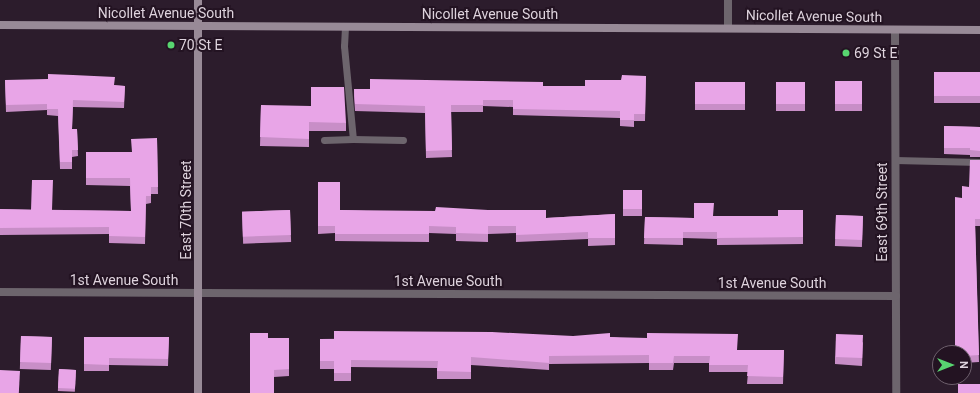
<!DOCTYPE html>
<html>
<head>
<meta charset="utf-8">
<style>
  body { margin:0 }
  #map { position:relative; width:980px; height:393px; overflow:hidden; background:#2c1c2c; font-family:Roboto,sans-serif }
  div>[style] { position:absolute }
  .lane>* { height:7px; margin:-3.5px; padding:0 3.5px; transform-origin:3.5px; border-radius:3.5px; background:#6d656d }
  .street>* { height:8px; margin:-4px; padding:0 4px; transform-origin:4px; border-radius:4px; background:#6d656d }
  .secondary>* { height:8px; margin:-4px; padding:0 4px; transform-origin:4px; border-radius:4px; background:#988a97 }
  .wall>* { inset:0; background:#c88ec7; transform-origin:0 0 }
  .building>* { inset:0; background:#e8a5e7; transform-origin:0 0 }
  .dots>* { width:11px; height:11px; translate:-50% -50%; box-sizing:border-box; border:2px solid #231322; border-radius:50% }
  span { translate:-50% -50%; white-space:nowrap; text-align:center; line-height:1.15; -webkit-text-stroke:4px #231322; paint-order:stroke }
  .street-label { font-size:14px; color:#ded3dd }
  .poi-label { font-size:14px; color:#ded3dd }
  .left { translate:0 -50%; text-align:left }
  .north { position:absolute; left:932px; top:345px; width:40px; height:40px; box-sizing:border-box; background:#231322; border:1px solid #6e606d; border-radius:50%; rotate:90deg; font-size:11px; font-weight:700; line-height:16px; text-align:center; color:#ded3dd }
  .north::after { content:''; display:block; margin:auto; width:14px; height:18px; background:#58d570; clip-path:polygon(50% 0,100% 100%,50% 72%,0 100%) }
</style>
</head>
<body>
<div id="map">
  <div class="lane">
    <i style="left:345px;top:27px;width:19px;rotate:93deg"></i>
    <i style="left:344px;top:46px;width:93px;rotate:84.5deg"></i>
    <i style="left:353px;top:139px;width:50px;rotate:1.1deg"></i>
    <i style="left:324px;top:140px;width:29px;rotate:-2deg"></i>
    <i style="left:895px;top:160px;width:85px;rotate:1.3deg"></i>
  </div>
  <div class="street">
    <i style="left:728px;top:0;width:28px;rotate:90deg"></i>
    <i style="left:895px;top:30px;width:363px;rotate:89.8deg"></i>
    <i style="left:0;top:292px;width:896px;rotate:0.26deg"></i>
  </div>
  <div class="secondary">
    <i style="left:0;top:25px;width:980px;rotate:0.29deg"></i>
    <i style="left:198px;top:393px;width:393px;rotate:-90deg"></i>
  </div>
  <div class="wall">
    <i style="left:934px;top:72px;width:46px;height:31px"></i>
    <i style="clip-path:polygon(646px 76px,645px 121px,634px 121px,634px 127px,620px 126px,620px 118px,513px 115px,513px 107px,483px 106px,483px 112px,451px 112px,452px 157px,426px 158px,425px 113px,355px 111px,354px 96px,354px 89px,370px 89px,543px 86px,585px 86px)"></i>
    <i style="clip-path:polygon(5px 80px,125px 86px,124px 108px,73px 107px,72px 129px,77px 129px,78px 156px,72px 157px,72px 169px,60px 169px,58px 116px,47px 115px,47px 110px,6px 112px)"></i>
    <i style="left:862px;top:81px;width:30px;height:27px;rotate:90deg"></i>
    <i style="left:695px;top:82px;width:50px;height:28px"></i>
    <i style="left:776px;top:82px;width:29px;height:29px"></i>
    <i style="clip-path:polygon(261px 105px,346px 123px,346px 131px,309px 131px,309px 147px,260px 146px)"></i>
    <i style="clip-path:polygon(944px 126px,980px 127px,980px 157px,970px 157px,970px 155px,944px 154px)"></i>
    <i style="clip-path:polygon(157px 138px,158px 194px,151px 194px,151px 203px,146px 204px,145px 244px,109px 243px,109px 234px,0 235px,0 209px,131px 211px,130px 186px,86px 185px,86px 152px,132px 152px)"></i>
    <i style="clip-path:polygon(980px 160px,980px 226px,975px 226px,979px 362px,964px 363px,962px 198px,969px 187px)"></i>
    <i style="clip-path:polygon(318px 182px,340px 210px,546px 218px,615px 214px,615px 245px,588px 246px,588px 239px,516px 242px,516px 233px,488px 234px,488px 242px,456px 241px,456px 234px,429px 233px,429px 242px,335px 241px,335px 233px,318px 234px)"></i>
    <i style="left:623px;top:190px;width:19px;height:26px"></i>
    <i style="left:290px;top:210px;width:32px;height:48px;rotate:88deg"></i>
    <i style="clip-path:polygon(803px 210px,803px 244px,717px 245px,717px 239px,683px 238px,683px 245px,644px 244px,645px 217px,694px 218px,714px 216px,778px 216px)"></i>
    <i style="left:836px;top:215px;width:27px;height:31px;rotate:2deg"></i>
    <i style="left:21px;top:336px;width:31px;height:33px;rotate:2deg"></i>
    <i style="clip-path:polygon(573px 336px,610px 337px,738px 350px,784px 350px,783px 384px,747px 384px,748px 372px,709px 372px,709px 363px,674px 363px,673px 370px,649px 370px,649px 363px,549px 364px,549px 370px,471px 365px,471px 379px,437px 379px,437px 368px,351px 367px,351px 381px,334px 381px,334px 369px,320px 369px,320px 339px)"></i>
    <i style="clip-path:polygon(84px 337px,169px 337px,168px 366px,109px 365px,109px 371px,84px 371px)"></i>
    <i style="clip-path:polygon(268px 338px,289px 338px,289px 376px,274px 377px)"></i>
    <i style="clip-path:polygon(863px 342px,862px 366px,835px 364px,835px 357px)"></i>
    <i style="left:59px;top:369px;width:17px;height:22px;rotate:3deg"></i>
  </div>
  <div class="building">
    <i style="left:934px;top:72px;width:46px;height:24px"></i>
    <i style="clip-path:polygon(48px 74px,73px 75px,115px 77px,114px 85px,125px 86px,124px 102px,73px 100px,72px 129px,77px 129px,78px 150px,72px 150px,72px 162px,60px 162px,58px 109px,47px 109px,47px 104px,6px 105px,5px 80px,48px 79px)"></i>
    <i style="clip-path:polygon(622px 75px,646px 76px,645px 114px,634px 114px,634px 120px,620px 120px,620px 111px,513px 109px,513px 100px,483px 100px,483px 105px,451px 105px,452px 150px,426px 151px,425px 106px,355px 104px,354px 89px,370px 89px,370px 79px,543px 82px,543px 86px,585px 86px,585px 80px,621px 80px)"></i>
    <i style="left:862px;top:81px;width:23px;height:27px;rotate:90deg"></i>
    <i style="left:695px;top:82px;width:50px;height:22px"></i>
    <i style="left:776px;top:82px;width:29px;height:22px"></i>
    <i style="clip-path:polygon(311px 87px,344px 87px,346px 123px,309px 122px,309px 139px,260px 137px,261px 105px,311px 106px)"></i>
    <i style="clip-path:polygon(944px 126px,980px 127px,980px 151px,970px 150px,970px 148px,944px 148px)"></i>
    <i style="clip-path:polygon(157px 138px,158px 187px,151px 187px,151px 196px,146px 196px,145px 237px,109px 236px,109px 227px,0 228px,0 209px,31px 210px,32px 180px,53px 180px,52px 210px,131px 211px,130px 178px,86px 178px,86px 152px,132px 152px,131px 139px)"></i>
    <i style="clip-path:polygon(970px 160px,980px 160px,980px 219px,975px 219px,979px 355px,964px 356px,964px 353px,955px 353px,955px 197px,962px 198px,962px 186px,969px 187px)"></i>
    <i style="clip-path:polygon(318px 182px,340px 182px,340px 210px,435px 211px,436px 207px,488px 210px,546px 210px,546px 218px,615px 214px,615px 238px,588px 238px,588px 232px,516px 235px,516px 226px,488px 226px,488px 234px,456px 233px,456px 227px,429px 226px,429px 234px,335px 234px,335px 226px,318px 226px)"></i>
    <i style="left:623px;top:190px;width:19px;height:19px"></i>
    <i style="clip-path:polygon(694px 203px,714px 203px,713px 216px,778px 216px,778px 210px,803px 210px,803px 237px,717px 238px,717px 232px,683px 232px,683px 238px,644px 238px,645px 217px,694px 218px)"></i>
    <i style="left:290px;top:210px;width:25px;height:48px;rotate:88deg"></i>
    <i style="left:836px;top:215px;width:27px;height:24px;rotate:2deg"></i>
    <i style="clip-path:polygon(334px 331px,492px 332px,573px 336px,610px 333px,610px 337px,647px 338px,647px 333px,738px 334px,737px 350px,784px 350px,783px 377px,747px 376px,748px 365px,709px 365px,710px 356px,674px 356px,673px 363px,649px 363px,649px 355px,549px 356px,549px 363px,471px 357px,471px 372px,437px 371px,438px 361px,351px 360px,351px 373px,334px 373px,334px 361px,320px 361px,320px 339px,334px 339px)"></i>
    <i style="clip-path:polygon(250px 333px,268px 333px,268px 338px,289px 338px,289px 369px,274px 370px,274px 393px,250px 393px)"></i>
    <i style="left:836px;top:334px;width:27px;height:23px;rotate:2deg"></i>
    <i style="left:21px;top:336px;width:31px;height:26px;rotate:2deg"></i>
    <i style="clip-path:polygon(84px 337px,169px 337px,168px 359px,109px 358px,109px 365px,84px 364px)"></i>
    <i style="left:59px;top:369px;width:17px;height:19px;rotate:3deg"></i>
    <i style="left:0;top:370px;width:20px;height:23px;rotate:3deg"></i>
    <i style="left:958px;top:384px;width:22px;height:9px"></i>
  </div>
  <div class="dots">
    <i style="left:171px;top:45px;background:#58d570"></i>
    <i style="left:846px;top:53px;background:#58d570"></i>
  </div>
  <div class="street-label">
    <span style="left:166px;top:13px">Nicollet Avenue South</span>
    <span style="left:490px;top:14px">Nicollet Avenue South</span>
    <span style="left:814px;top:16px;rotate:1deg">Nicollet Avenue South</span>
    <span style="left:186px;top:210px;rotate:-90deg">East 70th Street</span>
    <span style="left:882px;top:212px;rotate:-90deg">East 69th Street</span>
    <span style="left:124px;top:280px">1st Avenue South</span>
    <span style="left:448px;top:281px">1st Avenue South</span>
    <span style="left:772px;top:283px">1st Avenue South</span>
  </div>
  <div class="poi-label">
    <span class="left" style="left:179px;top:45px">70 St E</span>
    <span class="left" style="left:854px;top:53px">69 St E</span>
  </div>
  <div class="north">N</div>
</div>
</body>
</html>
